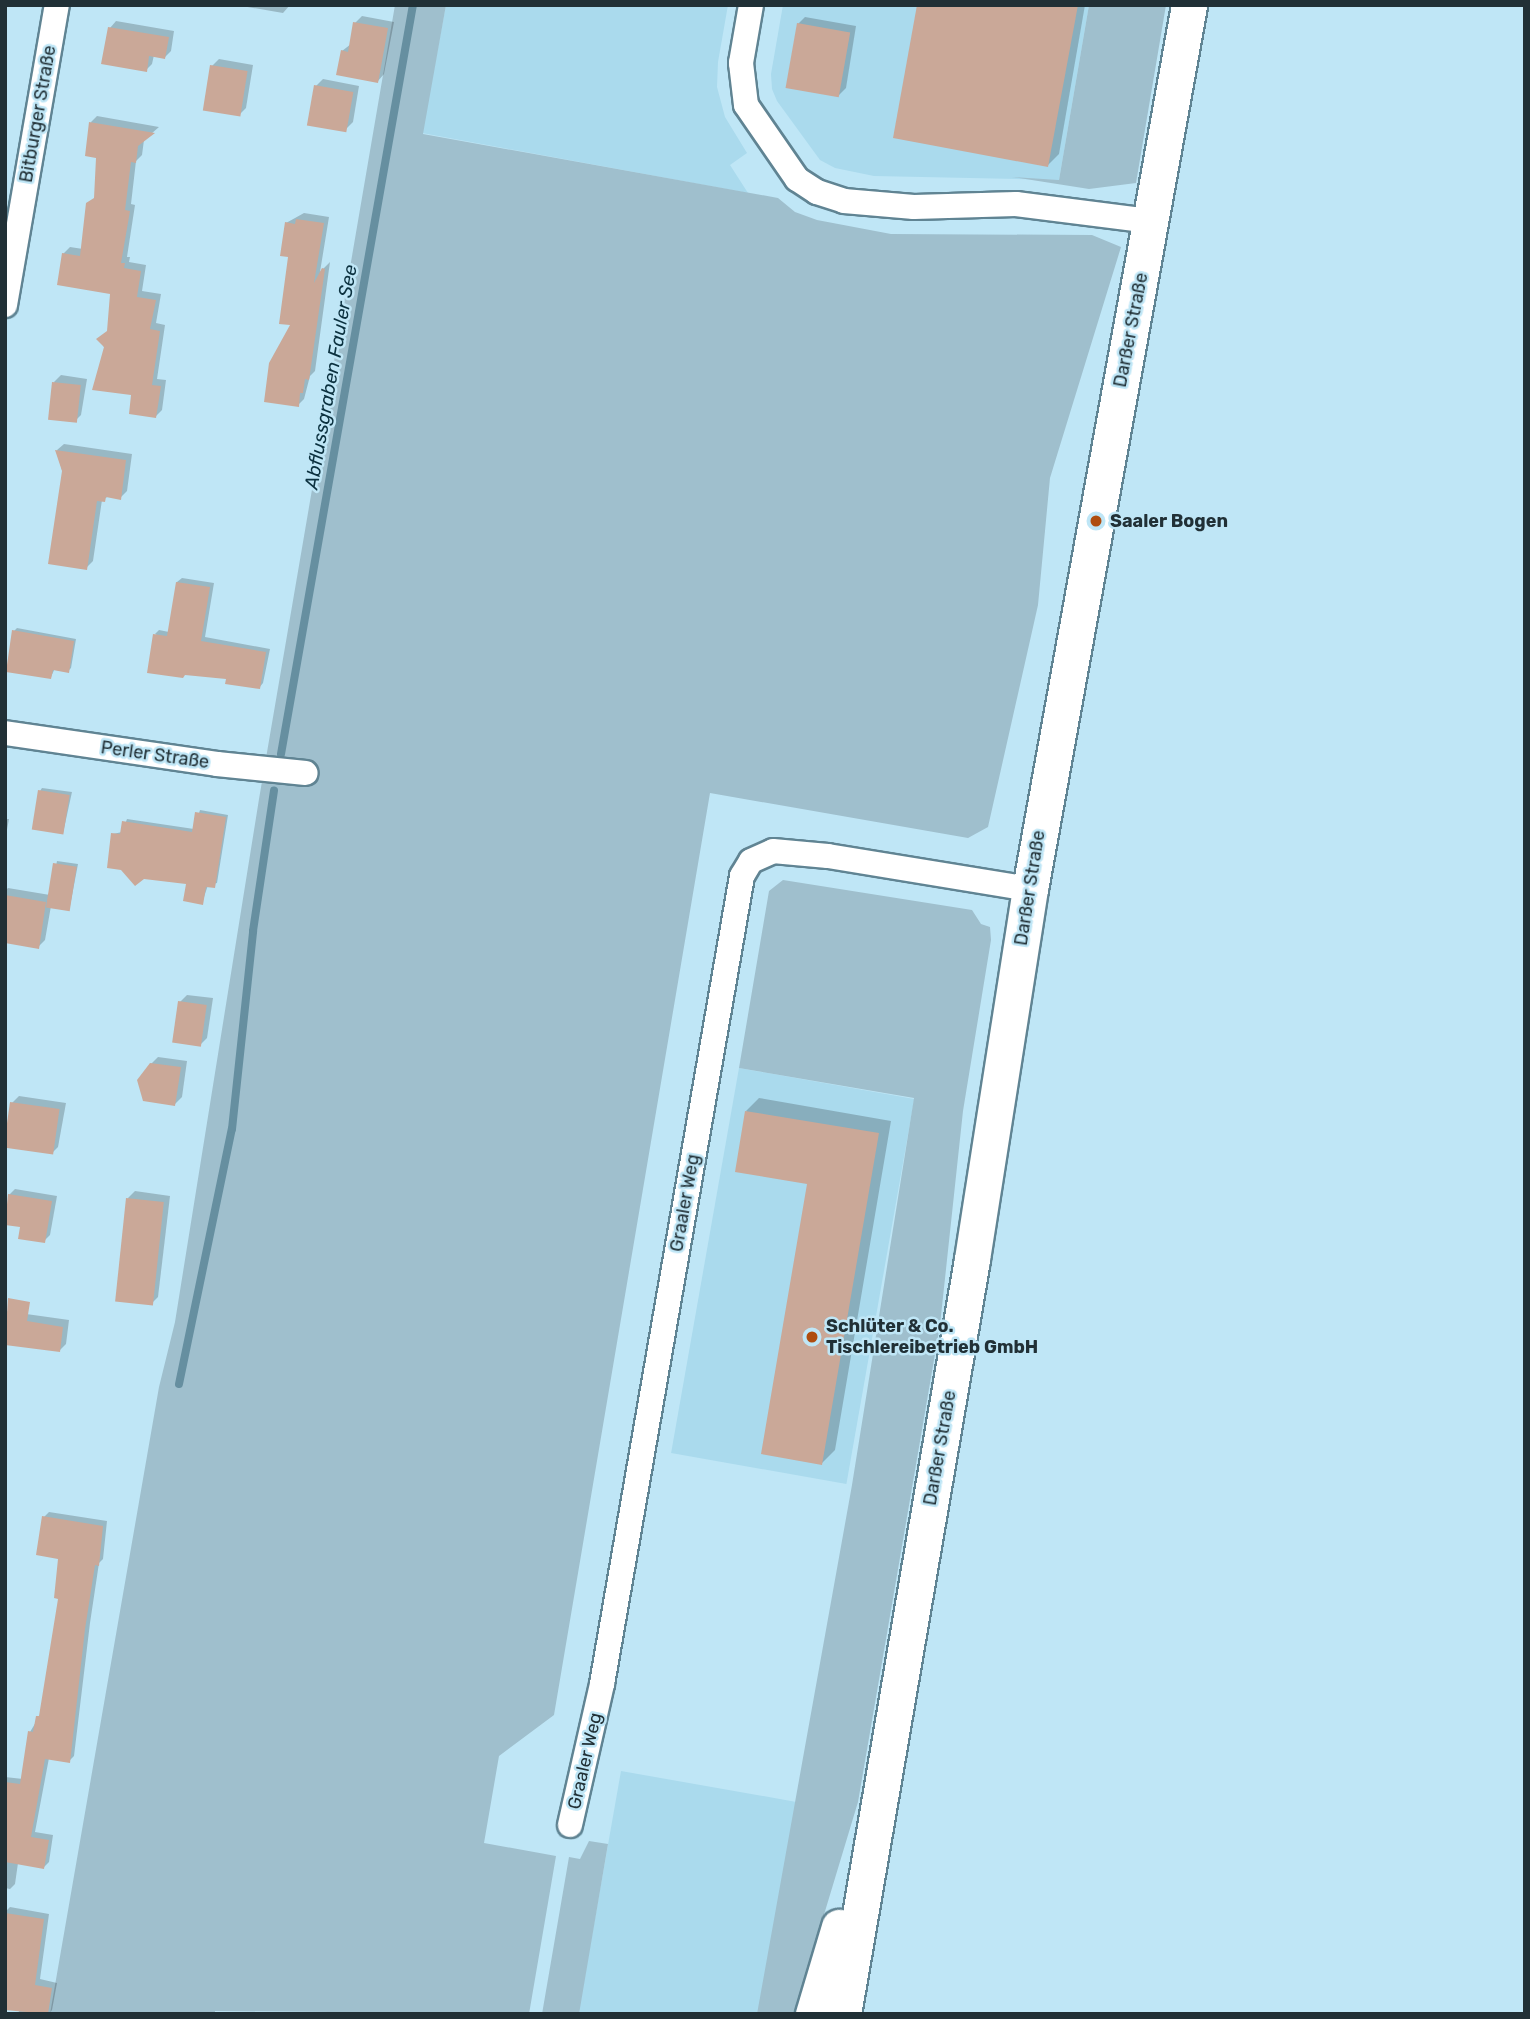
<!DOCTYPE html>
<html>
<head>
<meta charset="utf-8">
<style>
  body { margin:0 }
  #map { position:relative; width:1530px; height:2019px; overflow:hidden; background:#bfe6f6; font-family:Rubik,sans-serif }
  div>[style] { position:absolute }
  .built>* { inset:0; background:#aadaed; transform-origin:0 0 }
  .green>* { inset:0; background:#9fbfcd }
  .shadow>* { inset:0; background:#0003 }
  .stream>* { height:8px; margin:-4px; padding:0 4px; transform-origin:4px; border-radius:4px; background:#668fa0 }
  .building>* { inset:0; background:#caa898; transform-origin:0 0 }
  .roads { filter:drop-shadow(2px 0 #608493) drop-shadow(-2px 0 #608493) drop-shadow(0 2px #608493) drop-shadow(0 -2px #608493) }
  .minor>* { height:24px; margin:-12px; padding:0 12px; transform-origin:12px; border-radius:12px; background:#fff }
  .secondary>* { height:35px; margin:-17.5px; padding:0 17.5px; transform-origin:17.5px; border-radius:17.5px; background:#fff }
  .dots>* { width:19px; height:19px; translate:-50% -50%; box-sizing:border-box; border:4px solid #bfe6f6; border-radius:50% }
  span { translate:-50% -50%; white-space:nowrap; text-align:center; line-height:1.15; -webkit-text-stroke:5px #bfe6f6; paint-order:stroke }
  .street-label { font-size:18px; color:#213036 }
  .poi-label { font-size:18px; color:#213036; font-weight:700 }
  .left { translate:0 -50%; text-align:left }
  .water-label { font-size:19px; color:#0b313f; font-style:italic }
  .frame { position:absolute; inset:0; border:7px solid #213036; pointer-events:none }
</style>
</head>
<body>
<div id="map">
  <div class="built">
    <i style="clip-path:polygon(446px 5px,728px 5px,718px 62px,717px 87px,725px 117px,747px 153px,730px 165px,748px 193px,422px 133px)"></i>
    <i style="clip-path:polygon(783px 5px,1089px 5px,1059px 180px,874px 176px,835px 168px,820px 160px,777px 101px,772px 89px,771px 74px)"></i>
    <i style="left:739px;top:1068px;width:178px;height:391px;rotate:10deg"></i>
    <i style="left:621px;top:1771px;width:178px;height:247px;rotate:10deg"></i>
  </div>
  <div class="green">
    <i style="clip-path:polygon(395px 5px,446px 5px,423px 134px,778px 198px,795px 212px,817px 220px,891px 234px,1092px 235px,1121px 247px,1050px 478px,1038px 605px,988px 827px,968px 838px,710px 793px,554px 1715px,499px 1756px,484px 1843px,556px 1856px,529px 2014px,215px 2011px,215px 2014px,50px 2014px,159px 1387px,175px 1322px,259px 799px)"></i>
    <i style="clip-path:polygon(1089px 5px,1166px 5px,1136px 183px,1089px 189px,1012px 177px,1059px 180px)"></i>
    <i style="clip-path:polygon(783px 880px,972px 910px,981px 924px,990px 927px,991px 940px,963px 1111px,940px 1325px,858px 1802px,794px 2014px,757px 2014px,852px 1485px,914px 1098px,739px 1068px,769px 891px)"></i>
    <i style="clip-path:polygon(589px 1841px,608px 1844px,579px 2014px,542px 2014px,569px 1857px,580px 1859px)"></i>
  </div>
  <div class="shadow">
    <i style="clip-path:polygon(236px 5px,290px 5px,283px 13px)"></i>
    <i style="clip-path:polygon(919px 5px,1085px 5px,1059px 154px,1048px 165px)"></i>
    <i style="clip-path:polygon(362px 16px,394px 22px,384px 74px,378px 81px,342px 51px,351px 44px,355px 23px)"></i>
    <i style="clip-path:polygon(805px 17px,856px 26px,846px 88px,839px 95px,798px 24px)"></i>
    <i style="clip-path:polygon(116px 21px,174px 31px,171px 51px,165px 57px,154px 55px,152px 64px,146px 70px,110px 28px)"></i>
    <i style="clip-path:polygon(219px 59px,253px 65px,246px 108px,239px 115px,212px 66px)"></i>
    <i style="clip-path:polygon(323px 79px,359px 86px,353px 122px,346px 129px,316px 86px)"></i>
    <i style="clip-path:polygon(97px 116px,159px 127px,144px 140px,142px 155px,136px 161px,131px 204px,135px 205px,127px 257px,130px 257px,129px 262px,146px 265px,142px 291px,161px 294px,156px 323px,165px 325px,157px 379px,166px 380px,162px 410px,156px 416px,133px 394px,99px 339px,109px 330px,112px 292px,63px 254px,70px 247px,83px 249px,96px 197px,98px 156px,91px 122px)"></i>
    <i style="clip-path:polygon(304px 213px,329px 217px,320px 272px,330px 262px,315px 371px,310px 376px,304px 399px,298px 405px,286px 223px)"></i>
    <i style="clip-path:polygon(61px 375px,87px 379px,81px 415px,74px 422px,54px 382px)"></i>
    <i style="clip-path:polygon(64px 444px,132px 454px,127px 491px,120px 498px,109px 496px,102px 500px,93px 561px,86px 568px,57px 450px)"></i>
    <i style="clip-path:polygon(182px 578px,214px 583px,205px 637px,270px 649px,263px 683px,259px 688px,228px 678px,155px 634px,159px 630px,169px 632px,177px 582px)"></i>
    <i style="clip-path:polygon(17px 628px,76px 639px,71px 668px,68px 671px,55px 668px,51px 677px,14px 631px)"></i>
    <i style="clip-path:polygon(42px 788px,72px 792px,63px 833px,40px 791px)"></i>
    <i style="clip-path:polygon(200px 810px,228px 815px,217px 883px,208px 885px,202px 903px,188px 883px,113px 834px,122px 832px,127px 819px,194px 829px)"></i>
    <i style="clip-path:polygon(5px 819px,9px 819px,5px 840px)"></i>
    <i style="clip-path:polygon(57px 861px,78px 864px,70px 906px,67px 909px,51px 906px,45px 940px,38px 947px,5px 941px,5px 891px,8px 888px,50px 895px)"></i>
    <i style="clip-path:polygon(187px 995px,213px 998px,207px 1038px,200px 1045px,180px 1002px)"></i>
    <i style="clip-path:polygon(158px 1057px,187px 1061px,182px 1097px,175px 1104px,151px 1064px)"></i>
    <i style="clip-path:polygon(19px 1096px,66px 1103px,58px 1147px,51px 1154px,12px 1103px)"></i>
    <i style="clip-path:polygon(759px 1098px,891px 1121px,835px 1450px,822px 1463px,809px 1183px,746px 1111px)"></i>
    <i style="clip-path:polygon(15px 1189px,57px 1196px,50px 1235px,44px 1241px,22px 1225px,9px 1195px)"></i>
    <i style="clip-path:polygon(135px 1191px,170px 1196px,158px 1297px,151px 1304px,128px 1198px)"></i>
    <i style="clip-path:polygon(5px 1311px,69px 1320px,66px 1344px,60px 1350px,5px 1343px)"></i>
    <i style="clip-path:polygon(49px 1512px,107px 1521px,103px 1559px,99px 1563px,90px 1623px,74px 1756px,69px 1761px,49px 1758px,35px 1832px,53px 1835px,49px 1862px,44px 1867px,18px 1863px,15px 1884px,10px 1889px,5px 1888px,5px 1777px,23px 1779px,30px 1732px,42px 1712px,60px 1597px,60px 1558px,44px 1517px)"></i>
    <i style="clip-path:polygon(10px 1907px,49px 1914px,40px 1979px,57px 1983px,52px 2010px,49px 2014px,18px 2014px,19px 2011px,5px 2008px,5px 1912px)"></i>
  </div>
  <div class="stream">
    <i style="left:281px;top:754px;width:761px;rotate:-80.01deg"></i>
    <i style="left:179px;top:1384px;width:260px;rotate:-78.3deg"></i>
    <i style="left:232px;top:1129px;width:199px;rotate:-83.9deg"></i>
    <i style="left:253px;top:931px;width:142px;rotate:-81.5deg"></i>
  </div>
  <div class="building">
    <i style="clip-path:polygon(917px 5px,1078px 5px,1048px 167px,893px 138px)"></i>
    <i style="clip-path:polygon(353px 22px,388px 28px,378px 83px,336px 75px,341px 50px,348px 52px)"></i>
    <i style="left:797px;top:23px;width:54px;height:66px;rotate:10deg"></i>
    <i style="clip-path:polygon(108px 27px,169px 37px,165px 59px,149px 56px,147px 72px,101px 64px)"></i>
    <i style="left:210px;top:65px;width:38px;height:46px;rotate:9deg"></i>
    <i style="left:314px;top:85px;width:40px;height:41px;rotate:10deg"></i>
    <i style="clip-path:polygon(89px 122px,155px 133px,138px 146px,136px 163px,131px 162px,125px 210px,130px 211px,121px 263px,125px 263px,124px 268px,141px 271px,137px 297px,156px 300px,150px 329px,160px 331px,152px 385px,161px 386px,156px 418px,129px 414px,131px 395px,92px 390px,104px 347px,96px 339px,107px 331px,110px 294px,57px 285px,62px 253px,80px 256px,86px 203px,94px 198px,96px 158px,85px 156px)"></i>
    <i style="clip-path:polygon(296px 219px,324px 223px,314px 283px,322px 268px,325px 269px,309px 380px,305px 379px,303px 393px,300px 393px,299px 407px,264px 402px,269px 363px,290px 325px,279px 324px,288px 257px,280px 256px,285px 222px,295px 224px)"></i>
    <i style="left:52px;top:382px;width:29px;height:38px;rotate:6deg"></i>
    <i style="clip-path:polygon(55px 450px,126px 460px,121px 500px,106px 497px,105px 502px,97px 501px,87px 570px,48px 564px,62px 471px)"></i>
    <i style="clip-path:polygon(176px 582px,210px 587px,201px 641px,266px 652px,260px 689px,225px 684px,226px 679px,185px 675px,183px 678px,147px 673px,153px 634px,167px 636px)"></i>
    <i style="clip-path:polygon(12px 630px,74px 641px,69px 673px,53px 670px,51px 679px,6px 672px)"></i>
    <i style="left:38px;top:790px;width:32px;height:40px;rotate:9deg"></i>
    <i style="clip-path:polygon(195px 812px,226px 817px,215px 888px,206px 887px,203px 905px,183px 901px,186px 884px,144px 879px,135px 886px,121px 870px,107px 868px,111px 833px,120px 834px,122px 821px,192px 832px)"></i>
    <i style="left:53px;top:863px;width:24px;height:45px;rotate:9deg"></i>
    <i style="clip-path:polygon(5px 895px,46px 902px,39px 949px,5px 943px)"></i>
    <i style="left:178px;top:1001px;width:29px;height:42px;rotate:8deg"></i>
    <i style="clip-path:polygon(150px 1063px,181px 1067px,175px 1106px,143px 1101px,137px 1080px)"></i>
    <i style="left:10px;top:1102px;width:50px;height:46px;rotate:8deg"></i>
    <i style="clip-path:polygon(745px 1111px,879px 1133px,822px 1465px,761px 1454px,807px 1184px,735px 1172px)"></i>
    <i style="clip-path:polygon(8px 1194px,52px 1201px,45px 1243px,18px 1239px,20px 1227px,5px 1225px)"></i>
    <i style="left:126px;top:1198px;width:38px;height:104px;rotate:6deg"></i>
    <i style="clip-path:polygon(8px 1298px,30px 1302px,27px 1321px,63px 1327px,60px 1352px,5px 1345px)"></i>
    <i style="clip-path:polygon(42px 1516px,103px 1526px,99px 1566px,95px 1565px,85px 1629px,70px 1763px,45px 1759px,31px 1837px,49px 1840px,44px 1869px,5px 1862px,5px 1782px,20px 1784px,28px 1731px,33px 1732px,36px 1716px,39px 1716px,58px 1599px,54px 1598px,58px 1559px,36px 1555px)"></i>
    <i style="clip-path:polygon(5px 1913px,44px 1919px,35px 1985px,52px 1988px,48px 2014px,5px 2010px)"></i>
  </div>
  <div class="roads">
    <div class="minor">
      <i style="left:751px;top:5px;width:59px;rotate:99.8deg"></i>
      <i style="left:741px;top:63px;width:42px;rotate:83.2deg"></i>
      <i style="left:746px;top:105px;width:90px;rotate:55.4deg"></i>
      <i style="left:797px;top:179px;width:24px;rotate:33deg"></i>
      <i style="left:817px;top:192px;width:28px;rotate:18deg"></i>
      <i style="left:844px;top:201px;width:70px;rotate:4.9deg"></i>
      <i style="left:914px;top:207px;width:102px;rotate:-1.7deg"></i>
      <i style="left:1016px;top:204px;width:136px;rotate:7.2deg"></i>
      <i style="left:5px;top:305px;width:304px;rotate:-80.2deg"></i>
      <i style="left:5px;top:733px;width:214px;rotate:8.3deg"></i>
      <i style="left:217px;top:764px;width:89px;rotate:5.8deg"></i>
      <i style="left:570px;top:1825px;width:145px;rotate:-77.2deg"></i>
      <i style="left:602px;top:1684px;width:820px;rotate:-80.17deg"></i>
      <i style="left:742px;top:876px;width:17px;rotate:-59deg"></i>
      <i style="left:751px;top:861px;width:24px;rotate:-24deg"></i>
      <i style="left:773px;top:851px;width:55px;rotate:5.2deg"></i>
      <i style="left:828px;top:856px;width:205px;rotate:9.3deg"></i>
    </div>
    <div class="secondary">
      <i style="left:813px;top:2014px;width:91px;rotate:-73.4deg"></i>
      <i style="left:843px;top:2014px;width:766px;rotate:-80.3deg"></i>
      <i style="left:972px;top:1259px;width:375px;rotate:-81.1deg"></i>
      <i style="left:1030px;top:889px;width:898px;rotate:-79.8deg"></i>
    </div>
  </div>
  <div class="dots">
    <i style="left:1096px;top:521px;background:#af4d0f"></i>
    <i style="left:812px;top:1337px;background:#af4d0f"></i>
  </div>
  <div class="street-label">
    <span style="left:38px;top:114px;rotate:-80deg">Bitburger Straße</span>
    <span style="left:1131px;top:330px;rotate:-79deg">Darßer Straße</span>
    <span style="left:155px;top:755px;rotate:8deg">Perler Straße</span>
    <span style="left:1030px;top:888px;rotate:-81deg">Darßer Straße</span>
    <span style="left:685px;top:1203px;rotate:-80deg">Graaler Weg</span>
    <span style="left:940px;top:1448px;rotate:-80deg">Darßer Straße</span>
    <span style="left:585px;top:1761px;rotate:-77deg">Graaler Weg</span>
  </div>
  <div class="poi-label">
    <span class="left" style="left:1110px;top:521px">Saaler Bogen</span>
    <span class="left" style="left:826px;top:1337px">Schlüter &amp; Co.<br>Tischlereibetrieb GmbH</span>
  </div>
  <div class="water-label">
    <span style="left:331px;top:377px;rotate:-80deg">Abflussgraben Fauler See</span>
  </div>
  <div class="frame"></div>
</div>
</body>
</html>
